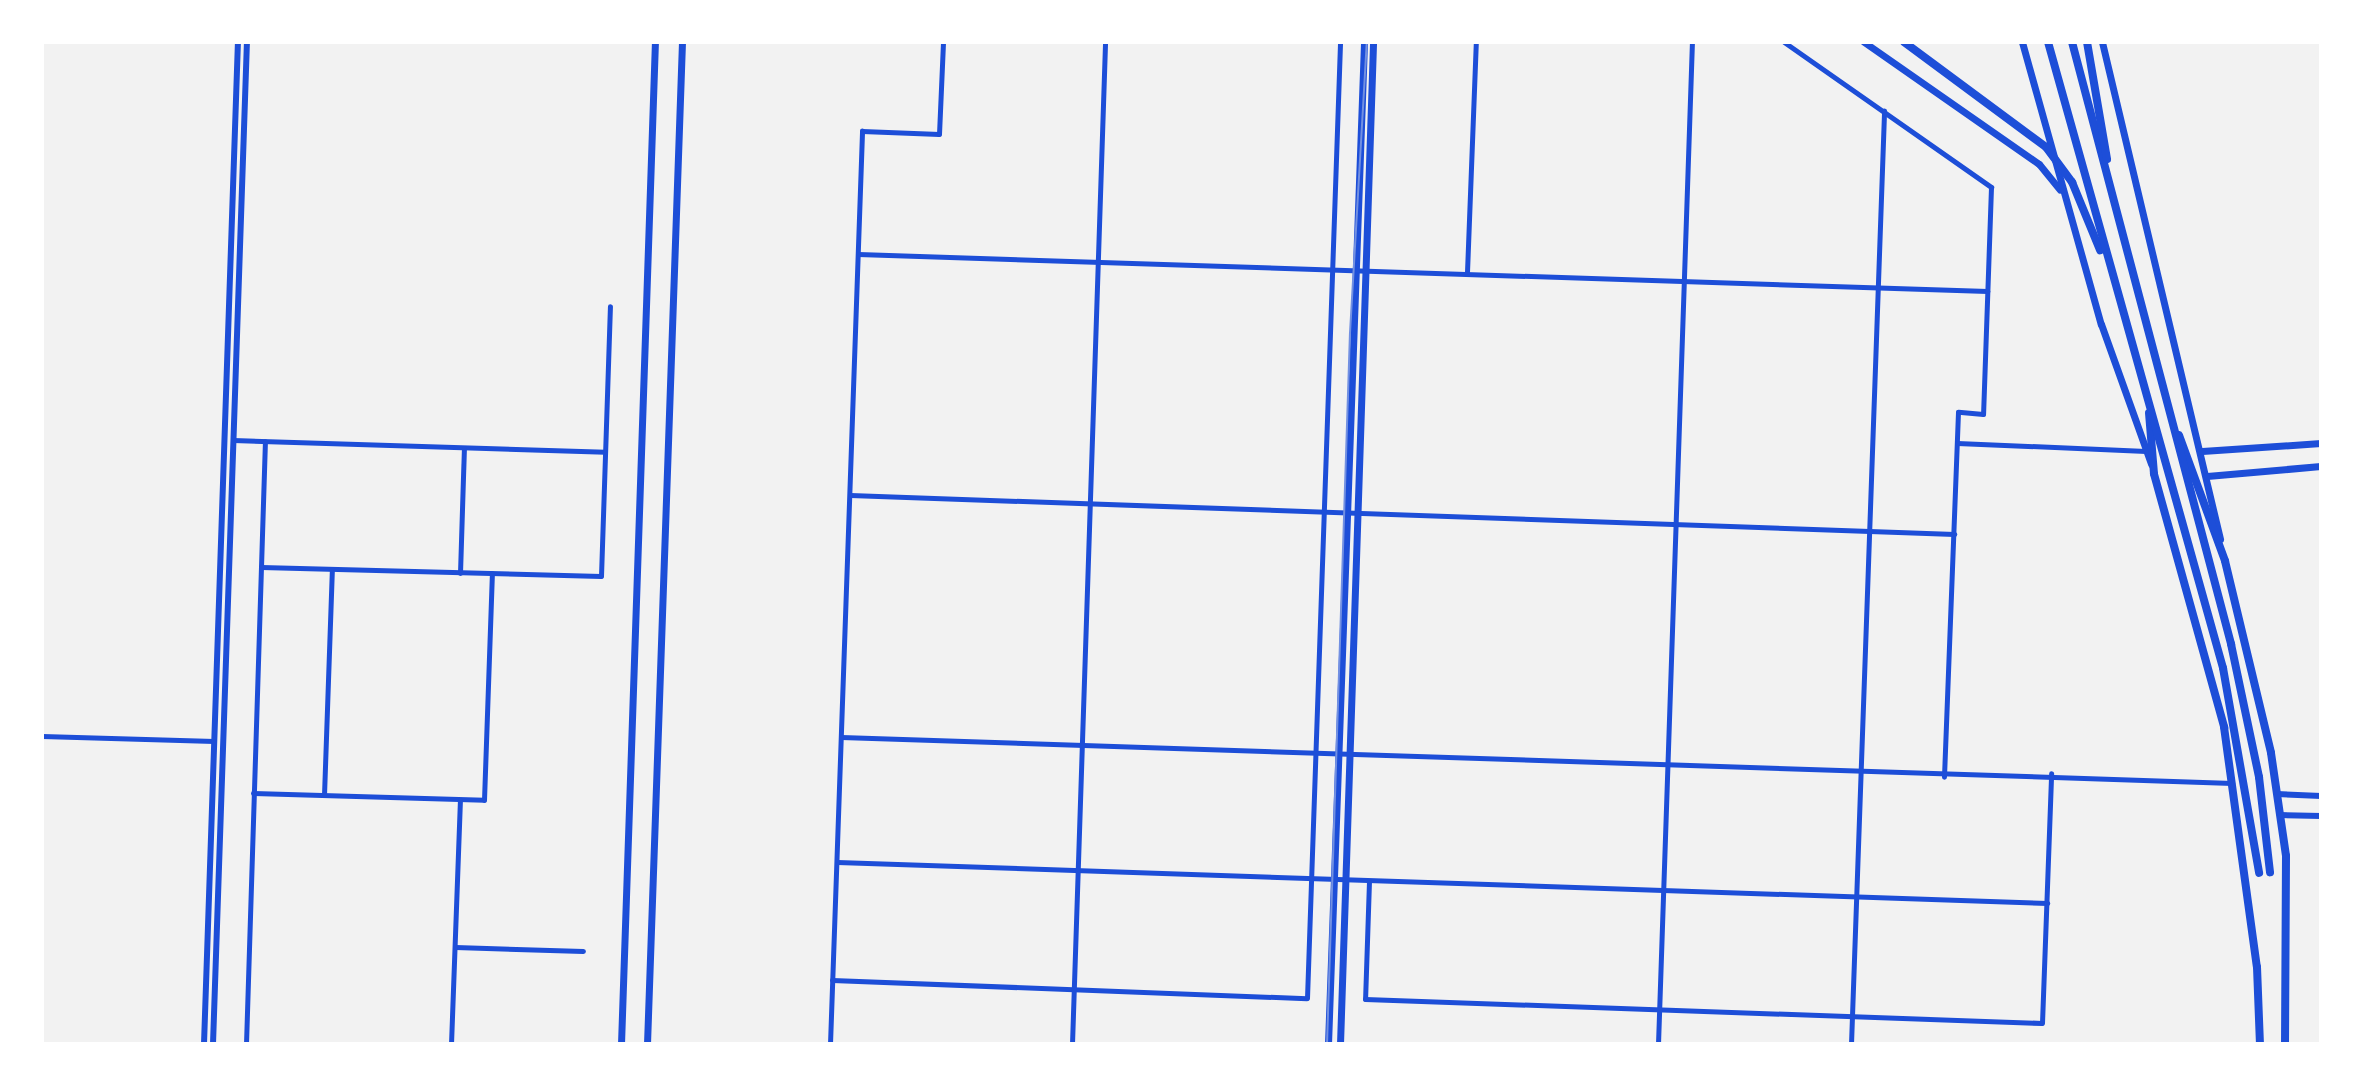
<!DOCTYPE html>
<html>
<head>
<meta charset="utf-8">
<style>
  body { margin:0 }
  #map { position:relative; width:2363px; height:1086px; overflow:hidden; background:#f2f2f2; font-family:Quicksand,sans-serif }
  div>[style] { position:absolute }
  .minor>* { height:5px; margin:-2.5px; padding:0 2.5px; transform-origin:2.5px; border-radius:2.5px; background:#1d4ed8 }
  .tertiary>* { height:6px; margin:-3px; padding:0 3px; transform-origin:3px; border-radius:3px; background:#1d4ed8 }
  .secondary>* { height:7px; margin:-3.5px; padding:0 3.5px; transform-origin:3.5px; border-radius:3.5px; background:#1d4ed8 }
  .primary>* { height:8px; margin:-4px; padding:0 4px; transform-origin:4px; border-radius:4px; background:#1d4ed8 }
  .trunk>* { height:8px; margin:-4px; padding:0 4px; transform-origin:4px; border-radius:4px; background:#1d4ed8 }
  .tram>* { height:2px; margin:-1px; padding:0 1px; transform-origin:1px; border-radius:1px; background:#7290e2 }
  span { translate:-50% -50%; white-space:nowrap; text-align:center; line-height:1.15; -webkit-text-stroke:6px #fff; paint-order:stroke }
  .frame { position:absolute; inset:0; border:44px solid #fff; pointer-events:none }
</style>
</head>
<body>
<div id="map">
  <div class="minor">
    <i style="left:1784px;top:42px;width:253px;rotate:35deg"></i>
    <i style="left:1991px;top:187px;width:227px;rotate:92deg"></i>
    <i style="left:1983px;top:414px;width:25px;rotate:-175deg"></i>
    <i style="left:1958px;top:412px;width:365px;rotate:92.2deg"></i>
    <i style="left:858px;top:254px;width:1130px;rotate:1.88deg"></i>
    <i style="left:1467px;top:272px;width:230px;rotate:-87.8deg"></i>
    <i style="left:233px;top:440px;width:372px;rotate:1.8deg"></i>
    <i style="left:1957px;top:443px;width:189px;rotate:2.4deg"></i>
    <i style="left:850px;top:495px;width:1105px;rotate:2.02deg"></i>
    <i style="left:261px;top:567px;width:340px;rotate:1.5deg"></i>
    <i style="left:601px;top:576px;width:270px;rotate:-88.1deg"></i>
    <i style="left:460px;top:573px;width:125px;rotate:-88.2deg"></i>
    <i style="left:42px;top:736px;width:172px;rotate:1.7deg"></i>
    <i style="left:841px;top:737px;width:1392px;rotate:1.89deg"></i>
    <i style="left:253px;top:793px;width:231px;rotate:1.7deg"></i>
    <i style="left:484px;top:800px;width:227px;rotate:-88deg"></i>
    <i style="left:324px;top:795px;width:226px;rotate:-88deg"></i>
    <i style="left:837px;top:862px;width:1211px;rotate:1.94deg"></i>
    <i style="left:1369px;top:881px;width:118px;rotate:91.9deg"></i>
    <i style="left:1365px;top:999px;width:677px;rotate:2.03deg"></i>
    <i style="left:2042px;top:1023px;width:250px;rotate:-87.9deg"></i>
    <i style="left:455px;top:947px;width:128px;rotate:1.8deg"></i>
    <i style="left:832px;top:980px;width:475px;rotate:2.2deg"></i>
    <i style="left:1307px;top:998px;width:957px;rotate:-88.02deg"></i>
    <i style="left:246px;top:1044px;width:603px;rotate:-88.2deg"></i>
    <i style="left:451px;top:1044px;width:244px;rotate:-87.9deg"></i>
    <i style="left:830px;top:1044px;width:914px;rotate:-87.99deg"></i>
    <i style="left:862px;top:131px;width:77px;rotate:2.2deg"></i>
    <i style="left:939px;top:134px;width:92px;rotate:-87.5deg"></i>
    <i style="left:1072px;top:1044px;width:1003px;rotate:-88.11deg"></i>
    <i style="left:1658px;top:1044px;width:1003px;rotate:-88.06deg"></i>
    <i style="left:1851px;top:1044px;width:934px;rotate:-87.97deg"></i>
  </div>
  <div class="tertiary">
    <i style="left:2277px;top:794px;width:44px;rotate:2.6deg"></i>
    <i style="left:2280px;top:815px;width:41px;rotate:1.4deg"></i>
    <i style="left:204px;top:1044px;width:1003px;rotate:-88.06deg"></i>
    <i style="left:213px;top:1044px;width:1003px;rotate:-88.06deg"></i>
  </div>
  <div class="secondary">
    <i style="left:1864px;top:42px;width:213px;rotate:34.9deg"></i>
    <i style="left:2039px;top:164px;width:33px;rotate:51deg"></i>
    <i style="left:2022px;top:42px;width:293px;rotate:74.4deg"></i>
    <i style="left:2101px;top:324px;width:149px;rotate:70.3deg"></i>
    <i style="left:2102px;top:42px;width:511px;rotate:76.64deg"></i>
    <i style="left:2202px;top:451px;width:119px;rotate:-3.8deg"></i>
    <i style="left:2207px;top:476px;width:114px;rotate:-5deg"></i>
    <i style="left:621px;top:1044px;width:1003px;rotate:-88.06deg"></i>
    <i style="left:647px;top:1044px;width:1003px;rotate:-88deg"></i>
    <i style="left:1328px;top:1044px;width:1003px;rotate:-87.94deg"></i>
    <i style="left:1340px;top:1044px;width:1003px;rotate:-88.11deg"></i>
  </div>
  <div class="primary">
    <i style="left:2149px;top:413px;width:61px;rotate:85.3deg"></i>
    <i style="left:2154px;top:474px;width:263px;rotate:74.5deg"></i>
    <i style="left:2224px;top:727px;width:242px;rotate:82.2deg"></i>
    <i style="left:2257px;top:967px;width:77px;rotate:87.8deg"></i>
    <i style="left:2179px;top:435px;width:134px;rotate:69.9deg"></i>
    <i style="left:2225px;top:561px;width:197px;rotate:76.5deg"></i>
    <i style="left:2271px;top:753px;width:104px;rotate:81.7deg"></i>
    <i style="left:2286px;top:856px;width:188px;rotate:90.3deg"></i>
  </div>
  <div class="trunk">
    <i style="left:1904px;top:42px;width:177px;rotate:36.5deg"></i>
    <i style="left:2046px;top:147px;width:44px;rotate:53.4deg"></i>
    <i style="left:2072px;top:182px;width:74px;rotate:67.6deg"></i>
    <i style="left:2048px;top:42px;width:650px;rotate:74.38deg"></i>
    <i style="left:2223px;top:668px;width:208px;rotate:80deg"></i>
    <i style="left:2072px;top:42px;width:623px;rotate:75.2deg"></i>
    <i style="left:2231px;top:644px;width:136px;rotate:78.1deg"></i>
    <i style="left:2259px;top:777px;width:96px;rotate:83.4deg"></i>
    <i style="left:2087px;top:42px;width:119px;rotate:80.3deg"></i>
  </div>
  <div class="tram">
    <i style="left:1327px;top:1044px;width:711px;rotate:-88.15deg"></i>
    <i style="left:1350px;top:333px;width:291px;rotate:-86.7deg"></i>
  </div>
  <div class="frame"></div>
</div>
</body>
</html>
